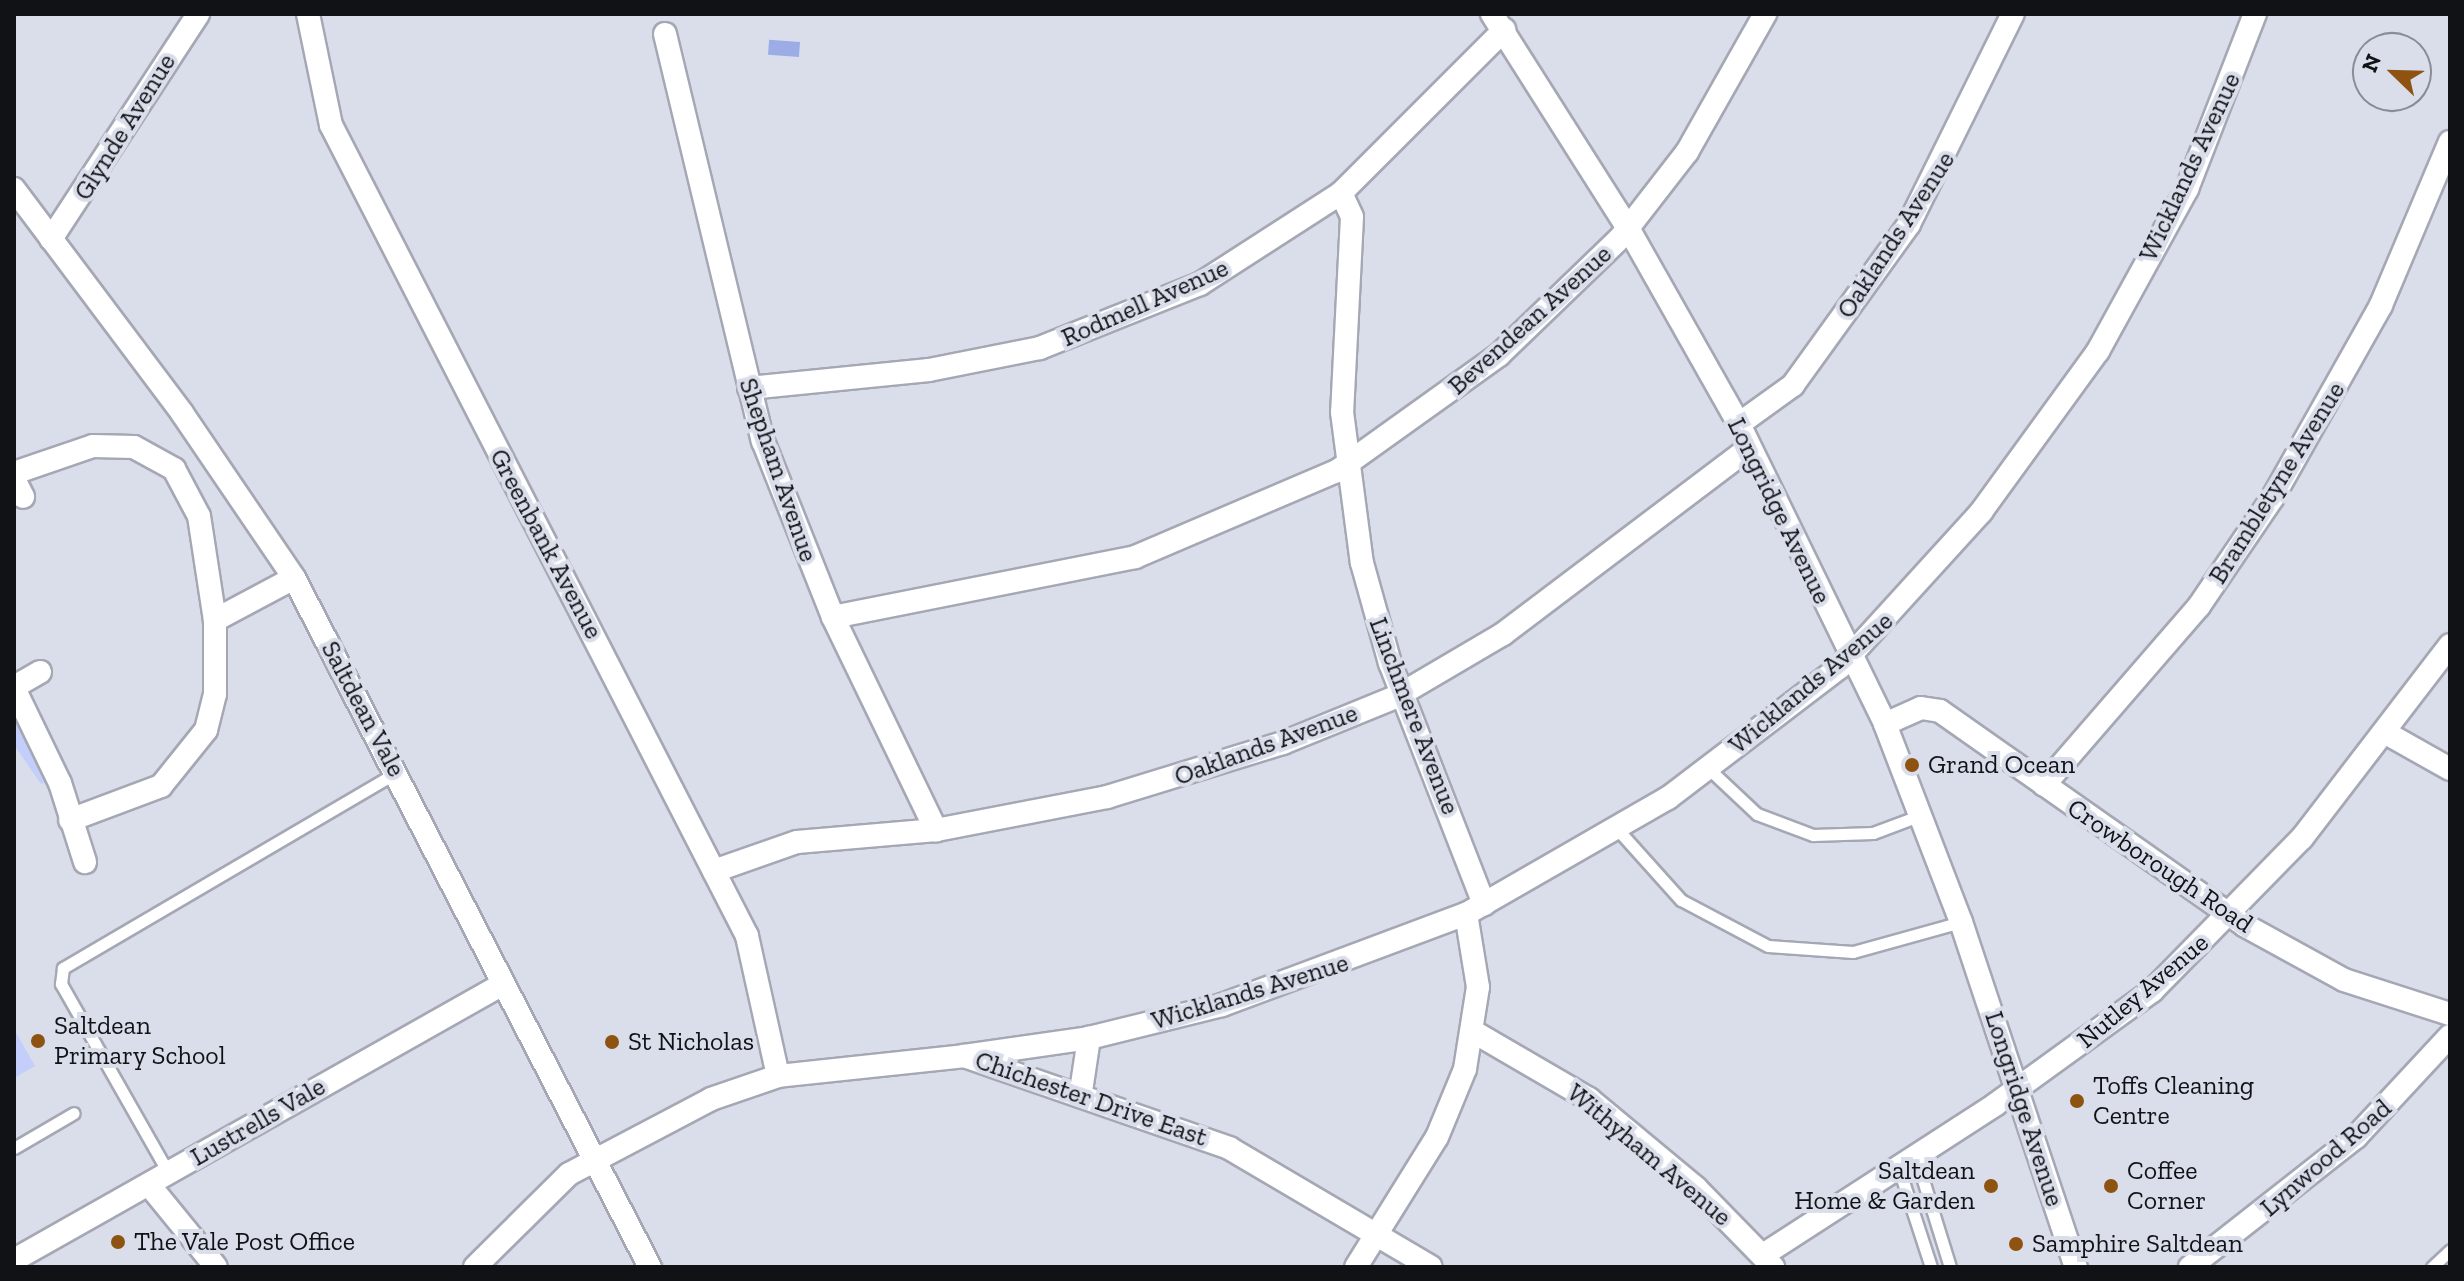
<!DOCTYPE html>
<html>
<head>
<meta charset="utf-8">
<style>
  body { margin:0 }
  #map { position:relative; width:2464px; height:1281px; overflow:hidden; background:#dadeea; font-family:"Zilla Slab",serif }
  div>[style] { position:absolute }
  .green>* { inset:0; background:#c3cffa }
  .water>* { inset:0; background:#9bace7; transform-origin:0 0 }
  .roads { filter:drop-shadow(2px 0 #a5a8b4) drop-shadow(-2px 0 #a5a8b4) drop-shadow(0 2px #a5a8b4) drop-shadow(0 -2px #a5a8b4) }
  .lane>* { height:11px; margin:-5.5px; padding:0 5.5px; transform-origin:5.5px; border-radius:5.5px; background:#fff }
  .street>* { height:22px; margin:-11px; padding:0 11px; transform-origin:11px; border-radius:11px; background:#fff }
  .dots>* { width:22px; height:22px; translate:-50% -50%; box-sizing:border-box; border:4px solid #dadeea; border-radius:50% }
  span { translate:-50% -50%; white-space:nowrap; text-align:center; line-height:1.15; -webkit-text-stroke:8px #dadeea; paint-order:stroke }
  .street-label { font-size:26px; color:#111216 }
  .poi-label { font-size:26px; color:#111216 }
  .left { translate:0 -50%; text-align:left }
  .right { translate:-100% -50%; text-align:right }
  .frame { position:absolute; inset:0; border:16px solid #111216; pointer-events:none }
  .north { position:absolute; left:2352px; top:32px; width:80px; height:80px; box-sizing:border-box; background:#dadeea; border:2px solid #8a8c95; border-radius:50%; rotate:293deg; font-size:22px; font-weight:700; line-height:32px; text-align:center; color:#111216 }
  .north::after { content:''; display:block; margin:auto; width:28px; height:36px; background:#8e5310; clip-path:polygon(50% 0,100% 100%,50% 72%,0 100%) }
</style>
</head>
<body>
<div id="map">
  <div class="green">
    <i style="clip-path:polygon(14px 707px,49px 781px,41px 784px,14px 745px)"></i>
    <i style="clip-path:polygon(14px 1029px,35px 1066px,14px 1078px)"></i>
  </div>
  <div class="water">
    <i style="left:800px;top:42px;width:15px;height:31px;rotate:94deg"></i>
  </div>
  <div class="roads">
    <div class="lane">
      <i style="left:1709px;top:769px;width:66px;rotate:43.2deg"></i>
      <i style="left:1757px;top:814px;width:60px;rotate:20.6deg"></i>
      <i style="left:1813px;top:835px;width:60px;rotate:-1.9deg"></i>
      <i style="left:1873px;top:833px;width:51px;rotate:-20.6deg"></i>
      <i style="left:1619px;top:831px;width:93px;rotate:48.1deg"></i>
      <i style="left:1681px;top:900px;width:98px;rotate:27.9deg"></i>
      <i style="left:1768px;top:946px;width:85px;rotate:4deg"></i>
      <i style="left:1853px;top:952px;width:112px;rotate:-15.5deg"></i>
      <i style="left:14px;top:1148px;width:69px;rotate:-30.3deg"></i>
      <i style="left:1915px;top:1154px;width:118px;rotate:72.8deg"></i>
      <i style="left:1898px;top:1166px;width:106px;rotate:71.9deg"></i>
      <i style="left:169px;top:1174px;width:219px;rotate:-119.6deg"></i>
      <i style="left:61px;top:984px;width:16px;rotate:-83deg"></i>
      <i style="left:63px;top:968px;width:386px;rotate:-30.4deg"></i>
      <i style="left:2432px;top:1267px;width:25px;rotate:-43deg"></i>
    </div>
    <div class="street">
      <i style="left:308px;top:14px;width:113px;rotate:78.3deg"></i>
      <i style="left:331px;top:125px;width:911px;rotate:62.84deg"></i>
      <i style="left:747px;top:936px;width:143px;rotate:77.5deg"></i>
      <i style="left:1492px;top:14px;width:254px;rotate:57.6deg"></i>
      <i style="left:1628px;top:228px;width:225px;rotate:60.5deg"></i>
      <i style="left:1739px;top:424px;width:334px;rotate:64deg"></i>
      <i style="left:1885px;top:724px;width:212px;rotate:69deg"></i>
      <i style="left:1961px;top:922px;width:364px;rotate:71.6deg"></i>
      <i style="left:665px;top:34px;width:419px;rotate:76.5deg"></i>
      <i style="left:763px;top:441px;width:189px;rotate:68.3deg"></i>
      <i style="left:833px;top:617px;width:237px;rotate:64.2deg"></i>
      <i style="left:14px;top:189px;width:280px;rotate:53.1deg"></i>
      <i style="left:182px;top:413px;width:199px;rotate:55.8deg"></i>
      <i style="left:294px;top:578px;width:776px;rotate:62.68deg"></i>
      <i style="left:1341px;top:193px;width:26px;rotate:65deg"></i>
      <i style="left:1352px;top:217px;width:195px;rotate:92.9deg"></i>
      <i style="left:1342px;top:412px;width:152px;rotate:82.5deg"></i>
      <i style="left:1362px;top:563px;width:104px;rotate:74.4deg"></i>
      <i style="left:1390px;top:663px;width:259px;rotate:68.7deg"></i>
      <i style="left:51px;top:239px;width:269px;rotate:-56.8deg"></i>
      <i style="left:749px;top:388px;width:181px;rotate:-5.7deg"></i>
      <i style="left:929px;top:370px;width:113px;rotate:-11.2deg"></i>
      <i style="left:1040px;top:348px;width:172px;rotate:-21.8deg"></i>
      <i style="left:1200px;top:284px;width:168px;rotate:-32.8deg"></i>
      <i style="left:1341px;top:193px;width:231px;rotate:-45deg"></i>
      <i style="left:1739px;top:424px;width:67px;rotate:-35.8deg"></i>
      <i style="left:1793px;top:385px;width:198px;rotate:-54.2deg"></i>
      <i style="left:1909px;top:224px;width:234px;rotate:-63.7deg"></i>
      <i style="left:14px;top:473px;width:83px;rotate:-18.9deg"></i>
      <i style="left:93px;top:446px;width:41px;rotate:1.4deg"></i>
      <i style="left:134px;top:447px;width:46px;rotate:28.8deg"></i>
      <i style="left:174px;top:469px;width:53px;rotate:62deg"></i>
      <i style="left:199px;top:516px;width:105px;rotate:81.3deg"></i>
      <i style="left:215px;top:620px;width:74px;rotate:90deg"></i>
      <i style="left:215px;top:694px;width:37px;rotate:104deg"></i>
      <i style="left:206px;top:730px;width:72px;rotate:128.8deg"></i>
      <i style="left:161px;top:786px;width:97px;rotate:159.5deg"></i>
      <i style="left:14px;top:479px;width:20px;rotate:63deg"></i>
      <i style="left:833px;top:617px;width:308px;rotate:-11.2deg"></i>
      <i style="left:1135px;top:557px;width:220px;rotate:-23.1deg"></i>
      <i style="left:1337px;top:471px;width:199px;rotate:-35.6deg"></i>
      <i style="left:1499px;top:355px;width:170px;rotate:-44deg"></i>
      <i style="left:1621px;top:237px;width:108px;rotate:-52.2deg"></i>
      <i style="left:1687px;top:152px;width:159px;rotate:-60.5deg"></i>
      <i style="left:215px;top:620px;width:89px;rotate:-28deg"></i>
      <i style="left:14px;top:687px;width:30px;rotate:-30deg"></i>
      <i style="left:14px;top:688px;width:106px;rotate:64.2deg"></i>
      <i style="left:60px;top:783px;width:83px;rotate:72.4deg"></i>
      <i style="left:1885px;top:724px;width:39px;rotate:-24deg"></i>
      <i style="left:1921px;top:708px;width:19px;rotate:9deg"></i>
      <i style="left:1940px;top:711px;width:372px;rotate:35.1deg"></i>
      <i style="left:2244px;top:925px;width:114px;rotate:28.8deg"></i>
      <i style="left:2344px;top:980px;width:111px;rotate:17.8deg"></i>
      <i style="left:2386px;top:733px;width:73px;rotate:29.4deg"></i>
      <i style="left:2044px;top:785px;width:237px;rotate:-49.1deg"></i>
      <i style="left:2199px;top:606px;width:132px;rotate:-55.8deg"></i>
      <i style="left:2273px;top:497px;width:220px;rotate:-60.6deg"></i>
      <i style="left:2381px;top:305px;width:177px;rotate:-67.1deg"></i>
      <i style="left:714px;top:871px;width:88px;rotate:-19.3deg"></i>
      <i style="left:797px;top:842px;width:140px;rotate:-4.9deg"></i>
      <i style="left:936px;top:830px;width:174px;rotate:-10.9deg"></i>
      <i style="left:1107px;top:797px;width:184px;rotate:-17.1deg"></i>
      <i style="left:1283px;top:743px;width:122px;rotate:-22.2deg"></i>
      <i style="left:1396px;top:697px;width:124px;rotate:-30.5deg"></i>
      <i style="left:1503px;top:634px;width:307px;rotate:-37.1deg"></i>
      <i style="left:1474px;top:1032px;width:133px;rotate:30.2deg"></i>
      <i style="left:1589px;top:1099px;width:138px;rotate:39.7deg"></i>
      <i style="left:1695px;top:1187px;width:112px;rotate:45.7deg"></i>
      <i style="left:964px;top:1056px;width:126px;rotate:-8.2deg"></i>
      <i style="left:1089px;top:1038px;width:137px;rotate:-13.9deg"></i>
      <i style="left:1222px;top:1005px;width:260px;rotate:-20.5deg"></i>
      <i style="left:1466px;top:914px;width:233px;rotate:-29.9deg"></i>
      <i style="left:1668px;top:798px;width:216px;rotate:-37.3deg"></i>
      <i style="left:1840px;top:667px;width:210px;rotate:-47.7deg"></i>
      <i style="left:1981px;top:512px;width:199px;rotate:-54deg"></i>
      <i style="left:2098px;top:351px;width:185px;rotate:-61.2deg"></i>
      <i style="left:2187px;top:189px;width:188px;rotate:-68.8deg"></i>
      <i style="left:1081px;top:1091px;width:54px;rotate:-81.4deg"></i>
      <i style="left:150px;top:1186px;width:104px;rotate:50.8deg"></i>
      <i style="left:1763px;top:1255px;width:278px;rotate:-32.9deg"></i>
      <i style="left:1996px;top:1104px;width:193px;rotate:-35.9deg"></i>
      <i style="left:2152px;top:991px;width:214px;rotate:-45.6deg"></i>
      <i style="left:2302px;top:838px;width:243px;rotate:-52.5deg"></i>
      <i style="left:14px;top:1260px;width:562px;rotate:-29.44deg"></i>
      <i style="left:475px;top:1267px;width:132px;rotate:-44.7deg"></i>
      <i style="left:569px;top:1174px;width:161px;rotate:-27.8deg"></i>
      <i style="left:711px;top:1099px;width:71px;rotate:-18.9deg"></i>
      <i style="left:778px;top:1076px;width:187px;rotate:-6.1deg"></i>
      <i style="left:964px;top:1056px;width:281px;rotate:19.1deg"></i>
      <i style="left:1229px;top:1148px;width:234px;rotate:30.5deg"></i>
      <i style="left:1356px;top:1267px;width:153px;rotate:-58.1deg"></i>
      <i style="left:1437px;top:1137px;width:74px;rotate:-67.6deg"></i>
      <i style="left:1465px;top:1069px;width:83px;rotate:-81deg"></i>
      <i style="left:1478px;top:987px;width:74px;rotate:-99.3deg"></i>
      <i style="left:2190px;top:1267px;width:211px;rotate:-38.1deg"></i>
      <i style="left:2356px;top:1137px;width:138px;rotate:-47.1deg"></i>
    </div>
  </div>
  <div class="dots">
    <i style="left:1912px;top:765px;background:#8e5310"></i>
    <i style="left:38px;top:1041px;background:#8e5310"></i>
    <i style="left:612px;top:1042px;background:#8e5310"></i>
    <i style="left:2077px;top:1101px;background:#8e5310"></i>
    <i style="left:1991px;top:1186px;background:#8e5310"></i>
    <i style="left:2111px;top:1186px;background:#8e5310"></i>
    <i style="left:118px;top:1242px;background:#8e5310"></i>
    <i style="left:2016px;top:1244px;background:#8e5310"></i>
  </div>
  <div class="street-label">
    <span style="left:125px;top:127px;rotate:-58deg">Glynde Avenue</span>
    <span style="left:2190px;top:167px;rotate:-65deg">Wicklands Avenue</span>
    <span style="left:1896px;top:235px;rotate:-57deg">Oaklands Avenue</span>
    <span style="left:1145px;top:303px;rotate:-24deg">Rodmell Avenue</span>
    <span style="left:1530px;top:320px;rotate:-42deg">Bevendean Avenue</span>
    <span style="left:778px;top:470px;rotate:71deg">Shepham Avenue</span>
    <span style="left:2277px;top:483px;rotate:-58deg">Brambletyne Avenue</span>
    <span style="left:1779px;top:511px;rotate:64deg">Longridge Avenue</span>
    <span style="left:546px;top:544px;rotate:62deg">Greenbank Avenue</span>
    <span style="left:1811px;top:683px;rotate:-40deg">Wicklands Avenue</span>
    <span style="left:363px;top:709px;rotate:62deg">Saltdean Vale</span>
    <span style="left:1414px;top:716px;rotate:69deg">Linchmere Avenue</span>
    <span style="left:1266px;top:745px;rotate:-20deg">Oaklands Avenue</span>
    <span style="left:2160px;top:866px;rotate:34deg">Crowborough Road</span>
    <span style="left:2143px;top:991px;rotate:-40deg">Nutley Avenue</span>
    <span style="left:1250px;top:992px;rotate:-17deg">Wicklands Avenue</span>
    <span style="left:1091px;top:1099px;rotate:19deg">Chichester Drive East</span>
    <span style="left:2024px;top:1109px;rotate:72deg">Longridge Avenue</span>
    <span style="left:258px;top:1122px;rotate:-30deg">Lustrells Vale</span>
    <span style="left:1649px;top:1155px;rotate:40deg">Withyham Avenue</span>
    <span style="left:2326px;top:1158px;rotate:-41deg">Lynwood Road</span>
  </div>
  <div class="poi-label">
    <span class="left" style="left:1928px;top:765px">Grand Ocean</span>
    <span class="left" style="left:54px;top:1041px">Saltdean<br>Primary School</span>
    <span class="left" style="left:628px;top:1042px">St Nicholas</span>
    <span class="left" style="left:2093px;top:1101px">Toffs Cleaning<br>Centre</span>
    <span class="right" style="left:1975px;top:1186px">Saltdean<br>Home &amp; Garden</span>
    <span class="left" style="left:2127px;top:1186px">Coffee<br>Corner</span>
    <span class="left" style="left:134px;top:1242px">The Vale Post Office</span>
    <span class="left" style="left:2032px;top:1244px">Samphire Saltdean</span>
  </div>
  <div class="frame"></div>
  <div class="north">N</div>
</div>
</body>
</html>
